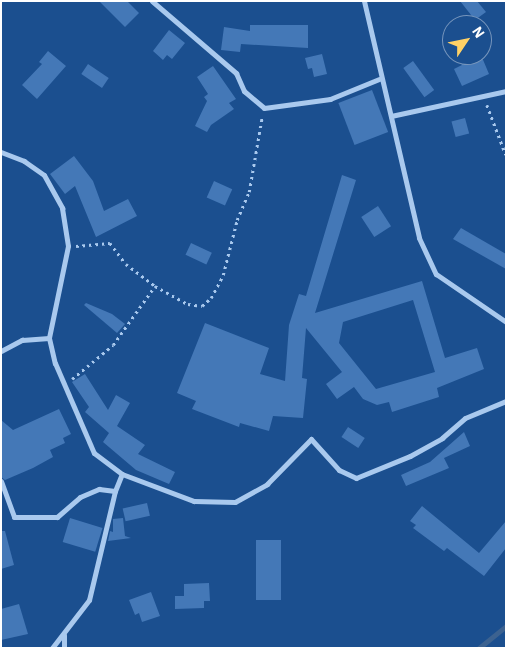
<!DOCTYPE html>
<html>
<head>
<meta charset="utf-8">
<style>
  body { margin:0 }
  #map { position:relative; width:507px; height:649px; overflow:hidden; background:#1b4f8f; font-family:"IBM Plex Sans",sans-serif }
  div>[style] { position:absolute }
  .stream>* { height:4.5px; margin:-2.25px; padding:0 2.25px; transform-origin:2.25px; border-radius:2.25px; background:#3c6290 }
  .building>* { inset:0; background:#4478b7; transform-origin:0 0 }
  .path>* { height:2.5px; margin-top:-1.25px; transform-origin:0; background:repeating-linear-gradient(90deg,#a9c9ee 0 2.5px,transparent 0 6.5px) }
  .minor>* { height:5px; margin:-2.5px; padding:0 2.5px; transform-origin:2.5px; border-radius:2.5px; background:#a9c9ee }
  span { translate:-50% -50%; white-space:nowrap; text-align:center; line-height:1.15; -webkit-text-stroke:4.5px #1b4f8f; paint-order:stroke }
  .frame { position:absolute; inset:0; border:2px solid #fff; pointer-events:none }
  .north { position:absolute; left:442px; top:15px; width:50px; height:50px; box-sizing:border-box; background:#1b4f8f; border:1px solid #7695bc; border-radius:50%; rotate:56deg; font-size:14px; font-weight:700; line-height:20px; text-align:center; color:#fff }
  .north::after { content:''; display:block; margin:auto; width:18px; height:22px; background:#ffd166; clip-path:polygon(50% 0,100% 100%,50% 72%,0 100%) }
</style>
</head>
<body>
<div id="map">
  <div class="stream">
    <i style="left:479px;top:648px;width:35px;rotate:-39deg"></i>
  </div>
  <div class="building">
    <i style="clip-path:polygon(99px 1px,127px 1px,139px 13px,125px 27px)"></i>
    <i style="clip-path:polygon(460px 1px,477px 1px,486px 12px,475px 20px)"></i>
    <i style="clip-path:polygon(250px 25px,308px 25px,308px 48px,241px 44px,240px 52px,221px 50px,224px 27px,250px 31px)"></i>
    <i style="clip-path:polygon(169px 30px,185px 43px,172px 59px,167px 55px,163px 60px,153px 51px)"></i>
    <i style="clip-path:polygon(48px 51px,66px 66px,37px 99px,22px 85px,42px 64px,39px 62px)"></i>
    <i style="clip-path:polygon(322px 54px,327px 74px,314px 77px,312px 68px,308px 69px,305px 58px)"></i>
    <i style="clip-path:polygon(472px 55px,481px 55px,489px 74px,462px 86px,454px 69px,462px 65px,460px 61px)"></i>
    <i style="left:413px;top:61px;width:36px;height:12px;rotate:54deg"></i>
    <i style="left:88px;top:64px;width:25px;height:12px;rotate:34deg"></i>
    <i style="clip-path:polygon(213px 66px,236px 99px,229px 103px,234px 109px,211px 125px,207px 132px,195px 126px,207px 101px,204px 97px,208px 94px,197px 77px)"></i>
    <i style="left:372px;top:90px;width:45px;height:36px;rotate:69deg"></i>
    <i style="left:465px;top:118px;width:16px;height:14px;rotate:75deg"></i>
    <i style="clip-path:polygon(74px 156px,93px 181px,104px 211px,128px 199px,137px 216px,96px 237px,75px 186px,65px 194px,50px 174px)"></i>
    <i style="clip-path:polygon(evenodd,342px 175px,356px 180px,315px 313px,422px 281px,445px 358px,477px 348px,484px 369px,437px 388px,439px 397px,392px 412px,389px 402px,377px 405px,363px 399px,354px 387px,337px 399px,326px 384px,342px 372px,306px 328px,302px 378px,307px 379px,303px 418px,273px 416px,269px 431px,240px 423px,239px 427px,192px 409px,196px 401px,177px 393px,205px 323px,269px 348px,260px 374px,285px 381px,289px 325px,299px 294px,306px 296px,342px 175px,413px 300px,435px 372px,376px 389px,339px 343px,343px 322px,413px 300px)"></i>
    <i style="left:214px;top:181px;width:20px;height:18px;rotate:24deg"></i>
    <i style="left:378px;top:206px;width:24px;height:20px;rotate:57deg"></i>
    <i style="clip-path:polygon(461px 228px,506px 254px,506px 269px,453px 239px)"></i>
    <i style="left:191px;top:243px;width:23px;height:13px;rotate:25deg"></i>
    <i style="clip-path:polygon(86px 303px,112px 314px,125px 324px,117px 333px,84px 305px)"></i>
    <i style="clip-path:polygon(85px 374px,108px 410px,116px 395px,130px 403px,117px 426px,145px 445px,138px 454px,175px 472px,169px 484px,136px 470px,103px 442px,109px 433px,85px 412px,89px 407px,72px 382px)"></i>
    <i style="clip-path:polygon(59px 409px,71px 434px,63px 438px,65px 443px,50px 450px,53px 457px,33px 468px,5px 480px,1px 477px,1px 420px,13px 430px)"></i>
    <i style="left:348px;top:427px;width:20px;height:12px;rotate:33deg"></i>
    <i style="clip-path:polygon(464px 432px,470px 446px,444px 458px,449px 468px,406px 486px,401px 475px,430px 462px)"></i>
    <i style="left:147px;top:503px;width:13px;height:25px;rotate:77deg"></i>
    <i style="clip-path:polygon(422px 506px,479px 553px,506px 521px,506px 548px,484px 576px,447px 548px,444px 551px,413px 528px,416px 525px,410px 521px)"></i>
    <i style="left:70px;top:518px;width:34px;height:25px;rotate:17deg"></i>
    <i style="clip-path:polygon(123px 518px,125px 536px,131px 538px,108px 541px,110px 531px,113px 532px,113px 519px)"></i>
    <i style="clip-path:polygon(1px 531px,5px 531px,14px 565px,1px 569px)"></i>
    <i style="left:256px;top:540px;width:25px;height:60px"></i>
    <i style="clip-path:polygon(209px 583px,210px 601px,204px 601px,204px 608px,175px 609px,175px 596px,184px 596px,184px 584px)"></i>
    <i style="clip-path:polygon(151px 592px,160px 616px,142px 622px,139px 613px,135px 615px,129px 600px)"></i>
    <i style="clip-path:polygon(19px 604px,28px 634px,1px 640px,1px 609px)"></i>
  </div>
  <div class="path">
    <i style="left:487px;top:105px;width:53px;rotate:69.2deg"></i>
    <i style="left:76px;top:246px;width:34px;rotate:-5deg"></i>
    <i style="left:110px;top:243px;width:26px;rotate:53deg"></i>
    <i style="left:126px;top:264px;width:36px;rotate:37deg"></i>
    <i style="left:155px;top:286px;width:38px;rotate:29deg"></i>
    <i style="left:188px;top:304px;width:14px;rotate:8deg"></i>
    <i style="left:202px;top:306px;width:12px;rotate:-42deg"></i>
    <i style="left:211px;top:298px;width:26px;rotate:-62deg"></i>
    <i style="left:223px;top:275px;width:57px;rotate:-75.7deg"></i>
    <i style="left:237px;top:220px;width:30px;rotate:-67deg"></i>
    <i style="left:249px;top:192px;width:76px;rotate:-80.2deg"></i>
    <i style="left:72px;top:379px;width:53px;rotate:-39.7deg"></i>
    <i style="left:113px;top:345px;width:72px;rotate:-54.6deg"></i>
  </div>
  <div class="minor">
    <i style="left:152px;top:1px;width:111px;rotate:40.6deg"></i>
    <i style="left:236px;top:73px;width:20px;rotate:66deg"></i>
    <i style="left:244px;top:91px;width:26px;rotate:40deg"></i>
    <i style="left:264px;top:108px;width:67px;rotate:-7.8deg"></i>
    <i style="left:330px;top:99px;width:53px;rotate:-22.2deg"></i>
    <i style="left:364px;top:1px;width:243px;rotate:76.9deg"></i>
    <i style="left:419px;top:238px;width:40px;rotate:65deg"></i>
    <i style="left:436px;top:274px;width:85px;rotate:34.4deg"></i>
    <i style="left:391px;top:116px;width:118px;rotate:-12.3deg"></i>
    <i style="left:1px;top:152px;width:25px;rotate:21deg"></i>
    <i style="left:24px;top:161px;width:24px;rotate:35deg"></i>
    <i style="left:44px;top:175px;width:38px;rotate:61deg"></i>
    <i style="left:62px;top:208px;width:38px;rotate:81deg"></i>
    <i style="left:68px;top:246px;width:94px;rotate:101.7deg"></i>
    <i style="left:49px;top:338px;width:26px;rotate:77deg"></i>
    <i style="left:55px;top:363px;width:98px;rotate:66.6deg"></i>
    <i style="left:94px;top:453px;width:35px;rotate:37deg"></i>
    <i style="left:122px;top:474px;width:77px;rotate:20.6deg"></i>
    <i style="left:194px;top:501px;width:41px;rotate:1.4deg"></i>
    <i style="left:235px;top:502px;width:37px;rotate:-29deg"></i>
    <i style="left:267px;top:484px;width:63px;rotate:-45.6deg"></i>
    <i style="left:311px;top:439px;width:42px;rotate:47.9deg"></i>
    <i style="left:339px;top:470px;width:19px;rotate:25deg"></i>
    <i style="left:356px;top:478px;width:58px;rotate:-22.2deg"></i>
    <i style="left:410px;top:456px;width:37px;rotate:-29deg"></i>
    <i style="left:442px;top:438px;width:30px;rotate:-41deg"></i>
    <i style="left:465px;top:418px;width:44px;rotate:-22.5deg"></i>
    <i style="left:1px;top:351px;width:24px;rotate:-28deg"></i>
    <i style="left:22px;top:340px;width:27px;rotate:-4deg"></i>
    <i style="left:1px;top:481px;width:38px;rotate:70deg"></i>
    <i style="left:14px;top:517px;width:43px"></i>
    <i style="left:57px;top:517px;width:30px;rotate:-41deg"></i>
    <i style="left:80px;top:497px;width:21px;rotate:-23deg"></i>
    <i style="left:99px;top:489px;width:16px;rotate:7deg"></i>
    <i style="left:115px;top:491px;width:112px;rotate:103.4deg"></i>
    <i style="left:89px;top:600px;width:61px;rotate:127.6deg"></i>
    <i style="left:115px;top:491px;width:18px;rotate:-68deg"></i>
    <i style="left:64px;top:635px;width:13px;rotate:90deg"></i>
  </div>
  <div class="frame"></div>
  <div class="north">N</div>
</div>
</body>
</html>
